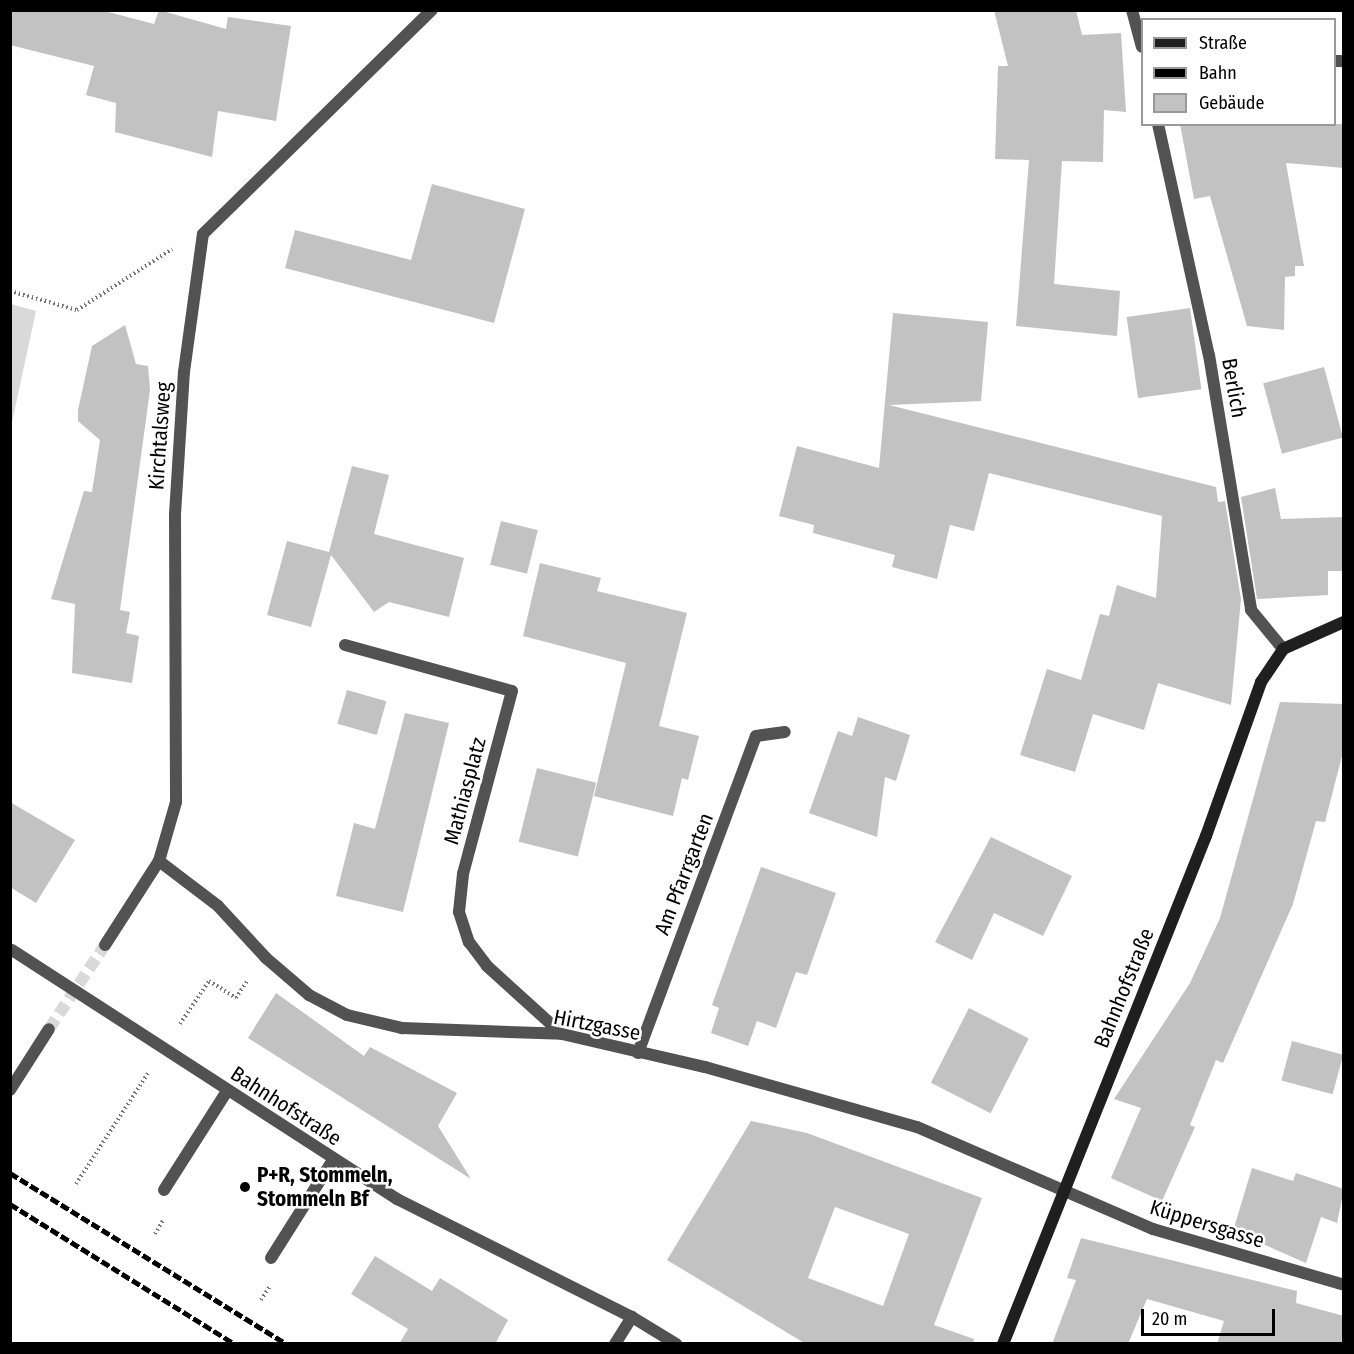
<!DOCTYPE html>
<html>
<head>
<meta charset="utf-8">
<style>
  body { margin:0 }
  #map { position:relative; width:1354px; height:1354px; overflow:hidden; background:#fff; font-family:"Fira Sans Condensed",sans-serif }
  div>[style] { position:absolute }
  .green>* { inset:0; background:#d9d9d9 }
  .building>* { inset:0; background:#c2c2c2; transform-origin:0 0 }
  .street-tunnel>* { height:12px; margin-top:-6px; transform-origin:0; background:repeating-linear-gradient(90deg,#d9d9d9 0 12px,transparent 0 18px) }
  .path>* { height:4px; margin-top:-2px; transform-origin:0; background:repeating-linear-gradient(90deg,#747474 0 1.5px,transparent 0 4.5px) }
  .lane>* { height:12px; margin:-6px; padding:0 6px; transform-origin:6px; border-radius:6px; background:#525252 }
  .street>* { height:12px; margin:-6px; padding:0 6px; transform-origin:6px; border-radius:6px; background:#525252 }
  .secondary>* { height:12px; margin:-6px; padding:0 6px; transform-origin:6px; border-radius:6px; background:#1f1f1f }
  .rail>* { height:4.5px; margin-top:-2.25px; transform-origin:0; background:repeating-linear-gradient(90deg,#000 0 9px,transparent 0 12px) }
  .dots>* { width:16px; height:16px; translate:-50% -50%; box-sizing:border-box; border:3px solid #fff; border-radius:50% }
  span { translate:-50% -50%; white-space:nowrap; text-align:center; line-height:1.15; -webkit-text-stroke:5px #fff; paint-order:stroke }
  .street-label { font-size:21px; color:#000 }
  .poi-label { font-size:21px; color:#000; font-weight:700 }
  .left { translate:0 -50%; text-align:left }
  .frame { position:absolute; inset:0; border:12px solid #000; pointer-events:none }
  .legend { position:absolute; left:1141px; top:18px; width:195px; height:108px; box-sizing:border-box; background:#fff; border:2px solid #999; margin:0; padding:8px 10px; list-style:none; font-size:18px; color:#000 }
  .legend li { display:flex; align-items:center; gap:12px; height:30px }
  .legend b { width:30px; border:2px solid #999 }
  .scale { position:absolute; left:1141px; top:1309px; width:134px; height:27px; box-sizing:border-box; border:3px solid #000; border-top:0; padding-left:8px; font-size:18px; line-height:21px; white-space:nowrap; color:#000; -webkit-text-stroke:4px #fff; paint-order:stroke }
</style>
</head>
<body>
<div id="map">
  <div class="green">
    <i style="clip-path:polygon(11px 304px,36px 311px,11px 427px,10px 304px)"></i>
  </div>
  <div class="building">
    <i style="clip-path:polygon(10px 10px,101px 10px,154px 24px,159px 10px,226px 29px,228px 17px,291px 26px,276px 121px,218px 111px,212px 157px,115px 132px,116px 103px,86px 95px,94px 66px,10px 45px)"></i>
    <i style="clip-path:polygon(994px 10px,1076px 10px,1082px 35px,1121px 33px,1126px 112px,1104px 110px,1103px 162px,1062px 161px,1054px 284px,1120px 291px,1117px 336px,1016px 326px,1029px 160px,995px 159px,998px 66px,1008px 66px)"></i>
    <i style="clip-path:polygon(1180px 124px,1344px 124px,1344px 168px,1286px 163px,1304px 266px,1295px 266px,1295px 276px,1285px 277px,1284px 330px,1247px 326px,1210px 196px,1194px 199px)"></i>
    <i style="clip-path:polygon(432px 184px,525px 209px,494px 323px,285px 268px,295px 230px,411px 260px)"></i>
    <i style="left:1190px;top:308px;width:82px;height:64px;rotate:82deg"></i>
    <i style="clip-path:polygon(893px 313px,988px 322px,981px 401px,889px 405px,1216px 487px,1218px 502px,1225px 501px,1241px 599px,1231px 705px,1158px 683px,1144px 730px,1093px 714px,1075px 772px,1020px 755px,1047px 669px,1081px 680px,1100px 614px,1109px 616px,1117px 585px,1156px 598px,1162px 516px,989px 473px,974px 531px,950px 525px,937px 579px,892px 567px,895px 555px,813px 533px,814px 525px,779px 516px,797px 446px,879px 468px)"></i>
    <i style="clip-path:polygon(125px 325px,136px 364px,148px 366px,150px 390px,120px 610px,130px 612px,126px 633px,139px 636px,132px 683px,72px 673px,75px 604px,51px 599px,84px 491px,92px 492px,100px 440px,78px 421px,78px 410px,92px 346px)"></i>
    <i style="left:1324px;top:367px;width:73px;height:63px;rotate:75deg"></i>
    <i style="clip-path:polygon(352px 466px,389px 475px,374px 534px,464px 558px,449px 617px,389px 602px,374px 612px,331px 555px,311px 627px,267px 615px,287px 541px,329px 552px)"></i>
    <i style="clip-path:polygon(1275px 488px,1281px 519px,1344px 517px,1344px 571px,1328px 571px,1328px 595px,1257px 599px,1241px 497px)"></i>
    <i style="left:501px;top:521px;width:38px;height:45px;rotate:14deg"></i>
    <i style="clip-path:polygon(540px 563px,601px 578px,597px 591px,687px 613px,659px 726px,699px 736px,688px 780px,682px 778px,673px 816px,594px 796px,626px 663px,523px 636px)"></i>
    <i style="left:347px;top:690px;width:41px;height:35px;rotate:16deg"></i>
    <i style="clip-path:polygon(1280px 702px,1344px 704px,1344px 748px,1325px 822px,1316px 821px,1293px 904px,1223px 1063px,1216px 1060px,1190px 1125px,1195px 1127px,1162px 1201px,1111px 1178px,1141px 1108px,1114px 1099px,1190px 983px,1220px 918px)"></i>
    <i style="clip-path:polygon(405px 713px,449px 723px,403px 912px,336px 896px,354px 823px,375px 829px)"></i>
    <i style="clip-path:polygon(858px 717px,910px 735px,896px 781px,885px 777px,877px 837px,809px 813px,838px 731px,852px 736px)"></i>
    <i style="left:537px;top:768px;width:61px;height:76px;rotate:14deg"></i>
    <i style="clip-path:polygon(10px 802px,75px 840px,36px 903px,10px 887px)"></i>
    <i style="clip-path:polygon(991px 837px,1072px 876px,1043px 936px,994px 913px,972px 960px,935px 942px)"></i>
    <i style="clip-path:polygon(761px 867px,836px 893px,807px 975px,796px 972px,776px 1028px,757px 1021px,748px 1046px,711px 1033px,719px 1008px,712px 1005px)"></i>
    <i style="clip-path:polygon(276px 993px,364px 1056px,370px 1047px,457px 1093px,438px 1126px,471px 1179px,248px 1038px)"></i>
    <i style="left:969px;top:1008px;width:67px;height:84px;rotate:27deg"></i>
    <i style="left:1292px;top:1041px;width:53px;height:41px;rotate:15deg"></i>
    <i style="clip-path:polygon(evenodd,751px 1121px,807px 1133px,982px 1198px,934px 1325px,974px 1339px,973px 1344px,806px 1344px,667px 1260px,751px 1121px,835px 1207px,909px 1234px,883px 1306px,808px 1278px,835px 1207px)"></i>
    <i style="clip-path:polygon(1252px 1168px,1293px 1181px,1296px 1173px,1344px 1189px,1337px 1223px,1321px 1217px,1306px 1263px,1233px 1231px)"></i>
    <i style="clip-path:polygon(1081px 1238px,1297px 1291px,1296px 1303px,1344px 1316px,1344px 1344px,1217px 1344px,1224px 1321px,1147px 1299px,1128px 1344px,1052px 1344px,1076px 1280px,1067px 1278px)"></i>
    <i style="clip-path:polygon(375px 1256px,432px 1291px,440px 1278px,508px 1320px,495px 1344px,399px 1344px,408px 1329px,351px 1294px)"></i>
  </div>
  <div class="street-tunnel">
    <i style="left:49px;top:1029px;width:101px;rotate:-56.3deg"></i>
  </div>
  <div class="path">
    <i style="left:10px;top:291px;width:70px;rotate:15.8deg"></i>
    <i style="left:77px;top:310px;width:113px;rotate:-32.7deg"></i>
    <i style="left:180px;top:1024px;width:52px;rotate:-56deg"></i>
    <i style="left:209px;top:981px;width:32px;rotate:32deg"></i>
    <i style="left:236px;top:998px;width:20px;rotate:-57deg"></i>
    <i style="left:76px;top:1184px;width:132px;rotate:-57deg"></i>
    <i style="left:155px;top:1234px;width:17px;rotate:-59deg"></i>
    <i style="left:261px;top:1300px;width:17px;rotate:-57deg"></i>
  </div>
  <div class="lane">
    <i style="left:164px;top:1190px;width:117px;rotate:-57.5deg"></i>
    <i style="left:271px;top:1258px;width:116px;rotate:-57.7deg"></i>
    <i style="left:615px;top:1344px;width:32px;rotate:-58deg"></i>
  </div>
  <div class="street">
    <i style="left:1132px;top:10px;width:38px;rotate:75deg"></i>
    <i style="left:1334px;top:61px;width:10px"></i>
    <i style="left:1158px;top:124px;width:237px;rotate:77.6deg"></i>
    <i style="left:1209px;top:355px;width:258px;rotate:80.6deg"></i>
    <i style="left:1251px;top:610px;width:50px;rotate:50.6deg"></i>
    <i style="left:345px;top:645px;width:173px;rotate:15.4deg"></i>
    <i style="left:512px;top:691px;width:189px;rotate:105deg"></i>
    <i style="left:463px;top:874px;width:38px;rotate:96deg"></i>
    <i style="left:459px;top:912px;width:32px;rotate:72deg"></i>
    <i style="left:469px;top:942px;width:30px;rotate:53deg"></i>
    <i style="left:487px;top:966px;width:101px;rotate:42.2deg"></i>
    <i style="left:159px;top:861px;width:74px;rotate:37.3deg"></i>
    <i style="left:218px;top:906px;width:71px;rotate:47.3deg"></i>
    <i style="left:266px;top:958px;width:57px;rotate:40.7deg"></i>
    <i style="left:309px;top:995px;width:43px;rotate:27.8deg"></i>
    <i style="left:347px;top:1015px;width:57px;rotate:13.3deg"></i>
    <i style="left:402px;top:1028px;width:160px;rotate:2.1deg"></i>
    <i style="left:562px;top:1034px;width:147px;rotate:13deg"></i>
    <i style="left:705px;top:1067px;width:220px;rotate:15.8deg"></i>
    <i style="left:917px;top:1127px;width:257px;rotate:23.4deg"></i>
    <i style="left:1153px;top:1229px;width:199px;rotate:16.3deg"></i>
    <i style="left:105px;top:945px;width:100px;rotate:-57.3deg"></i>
    <i style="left:159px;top:861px;width:61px;rotate:-73.9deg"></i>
    <i style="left:176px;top:802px;width:288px;rotate:-90.2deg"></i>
    <i style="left:175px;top:514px;width:142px;rotate:-86.4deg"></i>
    <i style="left:184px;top:372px;width:139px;rotate:-82.2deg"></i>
    <i style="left:203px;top:234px;width:320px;rotate:-44.4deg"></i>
    <i style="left:12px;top:950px;width:459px;rotate:32.9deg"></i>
    <i style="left:397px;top:1199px;width:263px;rotate:26.7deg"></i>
    <i style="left:632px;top:1317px;width:52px;rotate:31.5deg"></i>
    <i style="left:638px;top:1053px;width:338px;rotate:-69.6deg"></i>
    <i style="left:756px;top:736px;width:29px;rotate:-8deg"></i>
    <i style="left:10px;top:1090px;width:72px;rotate:-57.4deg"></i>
  </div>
  <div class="secondary">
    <i style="left:1003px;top:1344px;width:547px;rotate:-68.22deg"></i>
    <i style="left:1206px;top:836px;width:164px;rotate:-70.3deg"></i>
    <i style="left:1261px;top:682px;width:40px;rotate:-56deg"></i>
    <i style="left:1283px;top:649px;width:67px;rotate:-23.9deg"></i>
  </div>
  <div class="rail">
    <i style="left:10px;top:1173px;width:326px;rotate:31.7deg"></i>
    <i style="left:10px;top:1204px;width:265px;rotate:31.9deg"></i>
  </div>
  <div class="dots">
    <i style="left:245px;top:1187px;background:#000"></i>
  </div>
  <div class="street-label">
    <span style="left:1234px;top:388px;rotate:80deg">Berlich</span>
    <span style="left:160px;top:436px;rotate:-86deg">Kirchtalsweg</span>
    <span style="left:465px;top:791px;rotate:-75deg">Mathiasplatz</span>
    <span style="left:684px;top:874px;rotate:-69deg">Am Pfarrgarten</span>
    <span style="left:1124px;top:988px;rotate:-68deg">Bahnhofstraße</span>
    <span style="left:597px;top:1025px;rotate:11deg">Hirtzgasse</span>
    <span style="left:286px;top:1106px;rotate:33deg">Bahnhofstraße</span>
    <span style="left:1207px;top:1224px;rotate:17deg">Küppersgasse</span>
  </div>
  <div class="poi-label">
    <span class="left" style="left:257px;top:1187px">P+R, Stommeln,<br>Stommeln Bf</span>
  </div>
  <div class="frame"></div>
  <ul class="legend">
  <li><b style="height:8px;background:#1f1f1f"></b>Straße</li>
  <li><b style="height:8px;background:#000"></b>Bahn</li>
  <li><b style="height:16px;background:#c2c2c2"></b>Gebäude</li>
  </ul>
  <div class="scale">20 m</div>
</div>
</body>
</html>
